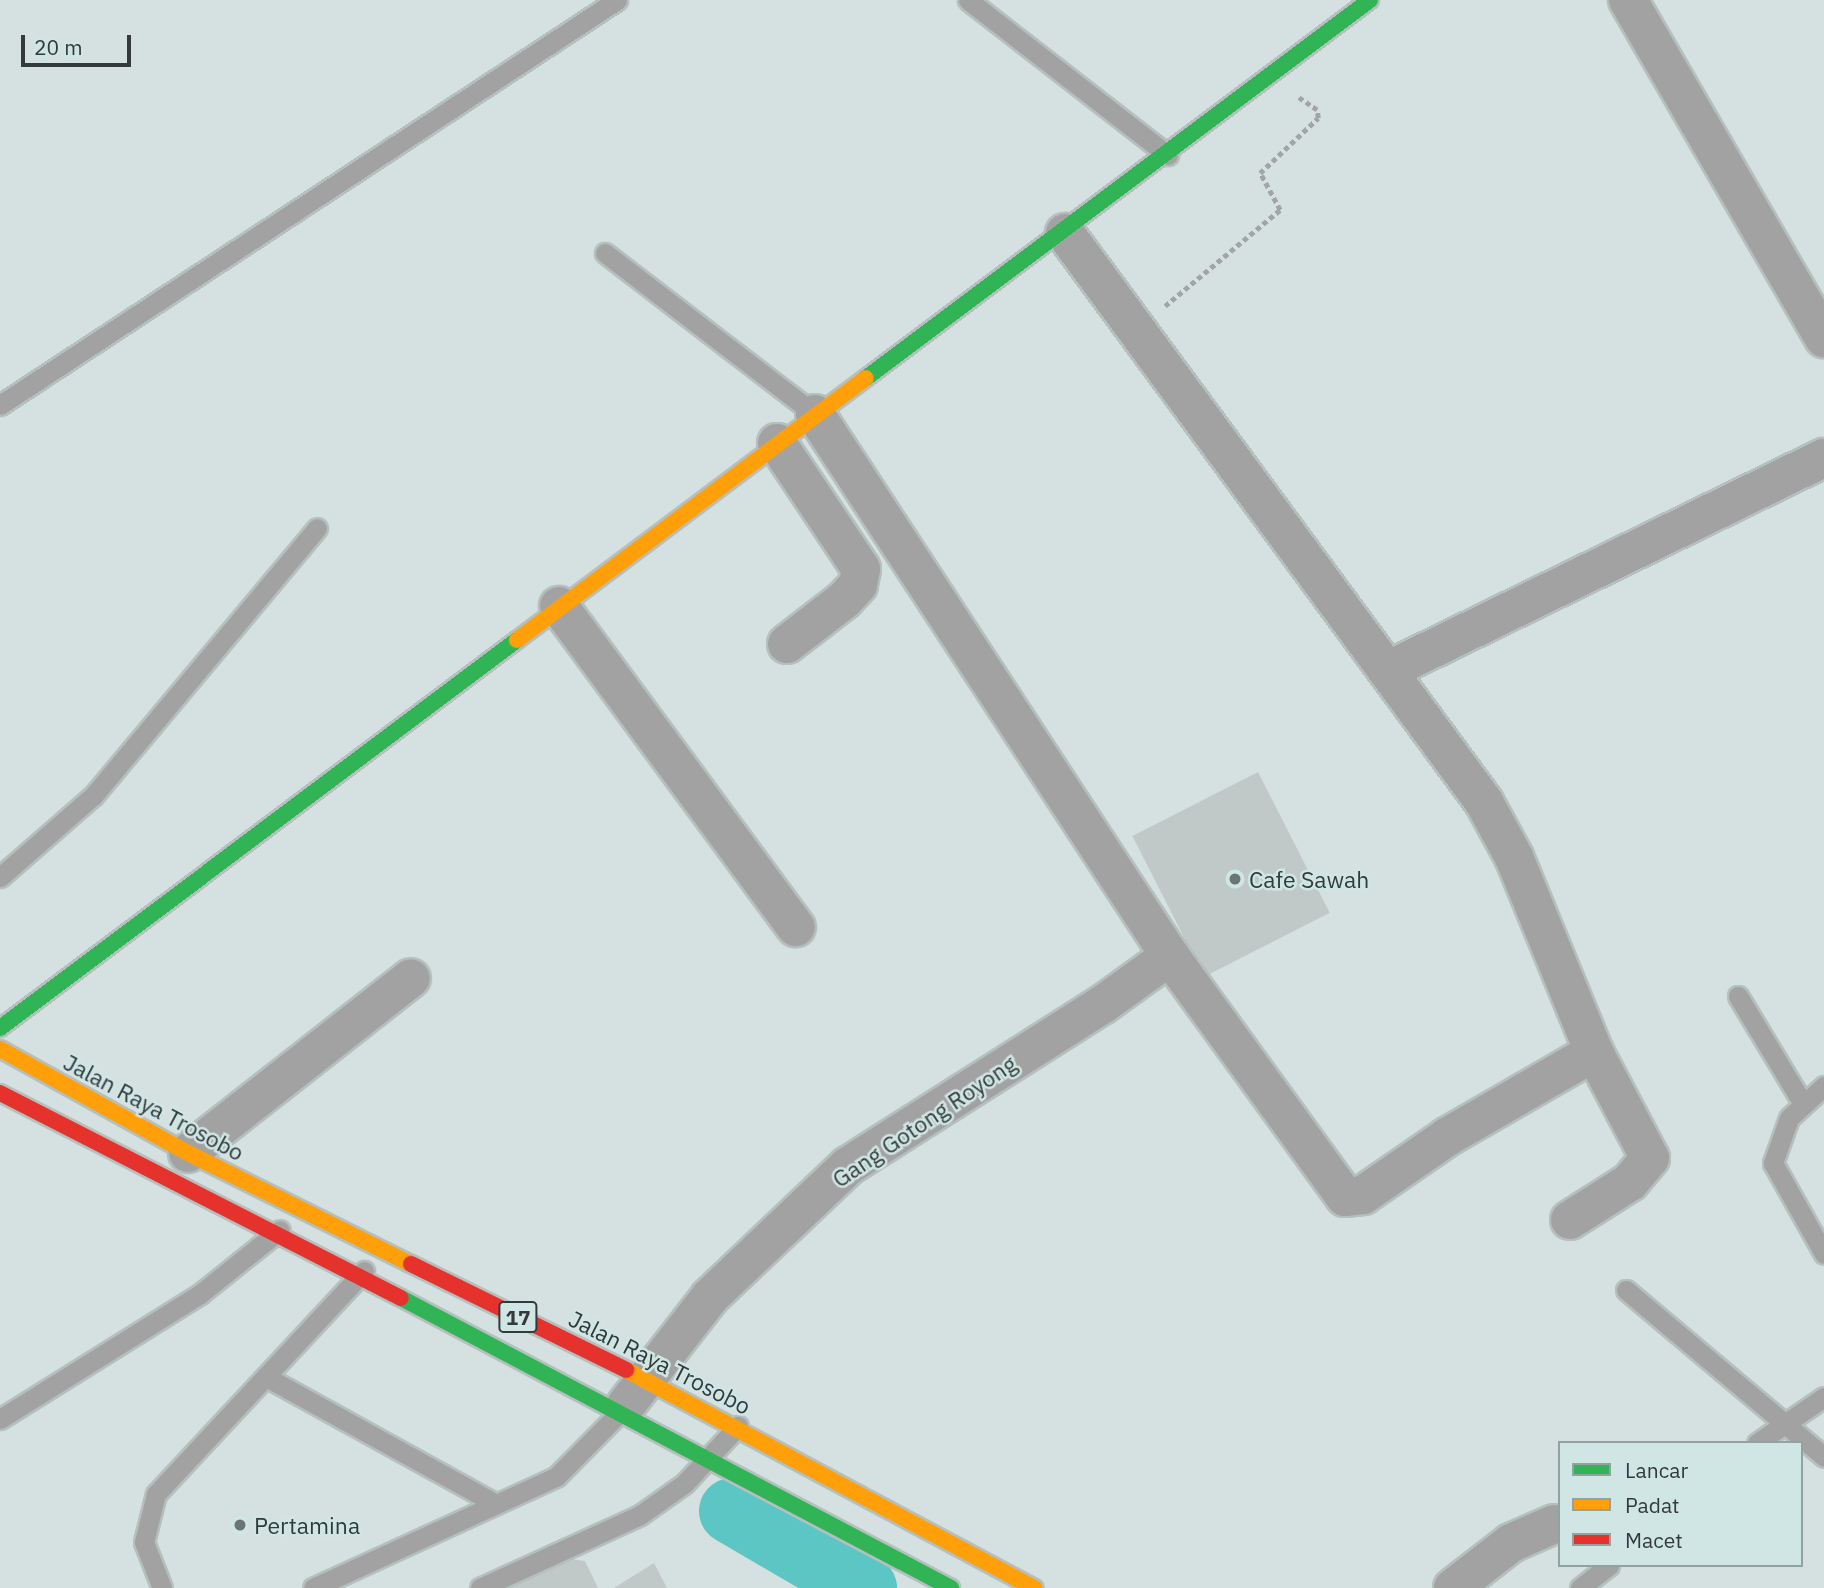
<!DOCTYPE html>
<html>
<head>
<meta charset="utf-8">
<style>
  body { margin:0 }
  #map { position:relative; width:1824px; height:1588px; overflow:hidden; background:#d5e1e0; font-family:"IBM Plex Sans",sans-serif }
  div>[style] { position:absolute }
  .river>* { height:66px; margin:-33px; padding:0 33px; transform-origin:33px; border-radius:33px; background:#5bc6c3 }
  .building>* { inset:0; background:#c0c9c8; transform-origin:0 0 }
  .path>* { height:4.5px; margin-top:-2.25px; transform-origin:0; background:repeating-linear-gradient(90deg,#a3a5a4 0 5px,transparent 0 8.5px) }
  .roads { filter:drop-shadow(2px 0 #b5bfbe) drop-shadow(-2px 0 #b5bfbe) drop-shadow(0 2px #b5bfbe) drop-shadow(0 -2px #b5bfbe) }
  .lane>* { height:19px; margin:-9.5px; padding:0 9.5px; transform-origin:9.5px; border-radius:9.5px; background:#a2a2a2 }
  .street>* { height:38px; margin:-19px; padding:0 19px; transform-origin:19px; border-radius:19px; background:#a2a2a2 }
  .fast>* { height:16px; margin:-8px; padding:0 8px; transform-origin:8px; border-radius:8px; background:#30b455 }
  .slow>* { height:16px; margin:-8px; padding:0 8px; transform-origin:8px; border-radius:8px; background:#ff9f0a }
  .jam>* { height:16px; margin:-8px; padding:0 8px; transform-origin:8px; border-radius:8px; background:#e5322d }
  .dots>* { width:19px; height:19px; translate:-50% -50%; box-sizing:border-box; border:4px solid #d0e6e4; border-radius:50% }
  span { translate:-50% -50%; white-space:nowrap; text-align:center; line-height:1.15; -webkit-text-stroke:5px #d0e6e4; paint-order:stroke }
  .shield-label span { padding:2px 5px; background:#d0e6e4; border:2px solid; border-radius:5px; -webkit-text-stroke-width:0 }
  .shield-label { font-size:21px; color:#323b3a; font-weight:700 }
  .poi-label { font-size:23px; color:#323b3a }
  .left { translate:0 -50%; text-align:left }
  .street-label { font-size:23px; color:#323b3a }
  .legend { position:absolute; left:1558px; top:1441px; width:245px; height:126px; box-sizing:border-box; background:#d0e6e4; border:2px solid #91a2a0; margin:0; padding:9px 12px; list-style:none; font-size:21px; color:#323b3a }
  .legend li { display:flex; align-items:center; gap:14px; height:35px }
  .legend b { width:35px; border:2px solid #91a2a0 }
  .scale { position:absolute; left:21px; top:35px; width:110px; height:32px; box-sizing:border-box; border:4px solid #323b3a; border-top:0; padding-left:9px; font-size:21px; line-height:24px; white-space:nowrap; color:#323b3a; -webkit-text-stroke:5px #d0e6e4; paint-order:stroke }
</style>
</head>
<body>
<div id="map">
  <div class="river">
    <i style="left:732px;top:1511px;width:153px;rotate:30.3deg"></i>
  </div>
  <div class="building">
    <i style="left:1258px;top:772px;width:158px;height:141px;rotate:63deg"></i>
    <i style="clip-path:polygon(557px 1557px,585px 1561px,598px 1588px,498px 1588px)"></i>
    <i style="clip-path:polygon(654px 1563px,667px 1588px,614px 1588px)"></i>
  </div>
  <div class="path">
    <i style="left:1165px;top:306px;width:150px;rotate:-39.9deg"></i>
    <i style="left:1280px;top:210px;width:42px;rotate:-118.4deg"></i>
    <i style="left:1260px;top:173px;width:80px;rotate:-43.5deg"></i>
    <i style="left:1318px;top:118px;width:8px;rotate:-97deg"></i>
    <i style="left:1317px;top:110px;width:22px;rotate:-146deg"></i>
  </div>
  <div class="roads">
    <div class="lane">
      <i style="left:968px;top:0;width:253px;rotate:37.8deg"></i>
      <i style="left:605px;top:253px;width:265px;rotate:37.5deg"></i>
      <i style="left:0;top:405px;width:738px;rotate:-33.28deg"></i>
      <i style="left:0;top:877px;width:123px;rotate:-41.1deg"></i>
      <i style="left:93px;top:796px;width:349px;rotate:-50.1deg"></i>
      <i style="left:1738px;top:996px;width:124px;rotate:58.9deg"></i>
      <i style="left:1824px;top:1086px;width:47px;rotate:137.6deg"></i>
      <i style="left:1789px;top:1118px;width:48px;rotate:109.6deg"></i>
      <i style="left:1773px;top:1163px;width:104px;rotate:60.7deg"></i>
      <i style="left:1626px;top:1290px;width:259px;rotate:40.1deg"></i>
      <i style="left:268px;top:1378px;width:260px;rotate:28.9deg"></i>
      <i style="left:0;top:1419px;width:236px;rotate:-32deg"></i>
      <i style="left:200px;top:1294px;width:102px;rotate:-38.7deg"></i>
      <i style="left:1757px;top:1443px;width:81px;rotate:-34.5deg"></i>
      <i style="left:162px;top:1588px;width:49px;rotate:-111.4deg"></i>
      <i style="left:144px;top:1542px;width:49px;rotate:-76deg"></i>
      <i style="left:156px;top:1494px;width:305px;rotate:-47deg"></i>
      <i style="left:313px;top:1588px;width:267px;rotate:-24.6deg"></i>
      <i style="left:556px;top:1477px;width:94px;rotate:-45.4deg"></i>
      <i style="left:480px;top:1588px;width:176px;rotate:-24.5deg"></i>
      <i style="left:640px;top:1515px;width:55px;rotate:-35.4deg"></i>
      <i style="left:685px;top:1483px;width:78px;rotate:-47.1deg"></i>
      <i style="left:1580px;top:1588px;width:37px;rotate:-38deg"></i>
    </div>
    <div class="street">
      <i style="left:1628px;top:0;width:391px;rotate:59.9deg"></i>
      <i style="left:1065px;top:233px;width:707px;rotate:53.63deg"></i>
      <i style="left:1484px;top:802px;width:63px;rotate:61.4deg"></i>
      <i style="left:1514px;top:857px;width:211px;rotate:67.7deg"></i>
      <i style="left:1594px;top:1052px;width:120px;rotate:62.2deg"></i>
      <i style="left:1650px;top:1158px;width:31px;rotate:130deg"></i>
      <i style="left:1630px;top:1182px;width:71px;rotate:147.7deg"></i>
      <i style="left:815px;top:414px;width:648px;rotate:56.78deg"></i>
      <i style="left:1170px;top:956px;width:298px;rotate:54deg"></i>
      <i style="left:1345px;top:1197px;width:18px;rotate:-6deg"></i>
      <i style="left:1363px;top:1195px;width:102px;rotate:-34.6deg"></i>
      <i style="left:1447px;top:1137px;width:170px;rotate:-30deg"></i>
      <i style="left:777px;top:443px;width:151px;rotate:56.3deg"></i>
      <i style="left:861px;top:569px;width:16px;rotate:101deg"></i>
      <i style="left:858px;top:585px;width:21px;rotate:133deg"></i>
      <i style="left:844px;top:600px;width:72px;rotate:142.3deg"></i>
      <i style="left:559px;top:606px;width:399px;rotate:53.6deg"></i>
      <i style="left:1389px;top:670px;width:484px;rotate:-26deg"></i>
      <i style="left:188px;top:1153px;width:283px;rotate:-38.1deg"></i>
      <i style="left:626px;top:1405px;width:137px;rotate:-52.1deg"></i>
      <i style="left:710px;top:1297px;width:190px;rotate:-43.5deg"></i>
      <i style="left:848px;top:1166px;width:301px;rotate:-32.4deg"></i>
      <i style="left:1102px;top:1005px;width:84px;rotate:-35.8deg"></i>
      <i style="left:1453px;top:1588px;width:73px;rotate:-37.8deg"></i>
      <i style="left:1511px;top:1543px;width:47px;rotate:-23.8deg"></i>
    </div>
    <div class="fast">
      <i style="left:866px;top:378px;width:630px;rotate:-36.87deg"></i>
      <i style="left:0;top:1028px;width:646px;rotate:-36.89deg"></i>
      <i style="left:401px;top:1298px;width:622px;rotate:27.8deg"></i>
    </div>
    <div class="slow">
      <i style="left:517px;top:640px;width:436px;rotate:-36.9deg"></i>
      <i style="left:0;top:1049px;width:215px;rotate:29deg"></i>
      <i style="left:188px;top:1153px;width:249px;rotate:26.5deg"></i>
      <i style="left:626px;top:1370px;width:463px;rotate:28.1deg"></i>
    </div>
    <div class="jam">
      <i style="left:0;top:1093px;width:450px;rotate:27.1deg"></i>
      <i style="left:411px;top:1264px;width:240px;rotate:26.2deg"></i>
    </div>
  </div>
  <div class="dots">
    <i style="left:1235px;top:879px;background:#6b7574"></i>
    <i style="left:240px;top:1525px;background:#6b7574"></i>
  </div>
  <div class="shield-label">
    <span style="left:518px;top:1317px">17</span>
  </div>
  <div class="poi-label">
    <span class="left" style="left:1249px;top:879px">Cafe Sawah</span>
    <span class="left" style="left:254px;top:1525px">Pertamina</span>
  </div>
  <div class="street-label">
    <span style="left:154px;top:1107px;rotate:28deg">Jalan Raya Trosobo</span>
    <span style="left:924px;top:1121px;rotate:-34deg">Gang Gotong Royong</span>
    <span style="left:660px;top:1362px;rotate:27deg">Jalan Raya Trosobo</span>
  </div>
  <ul class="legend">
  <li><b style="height:9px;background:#30b455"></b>Lancar</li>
  <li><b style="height:9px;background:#ff9f0a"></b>Padat</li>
  <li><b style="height:9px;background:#e5322d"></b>Macet</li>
  </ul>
  <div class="scale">20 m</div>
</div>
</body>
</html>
